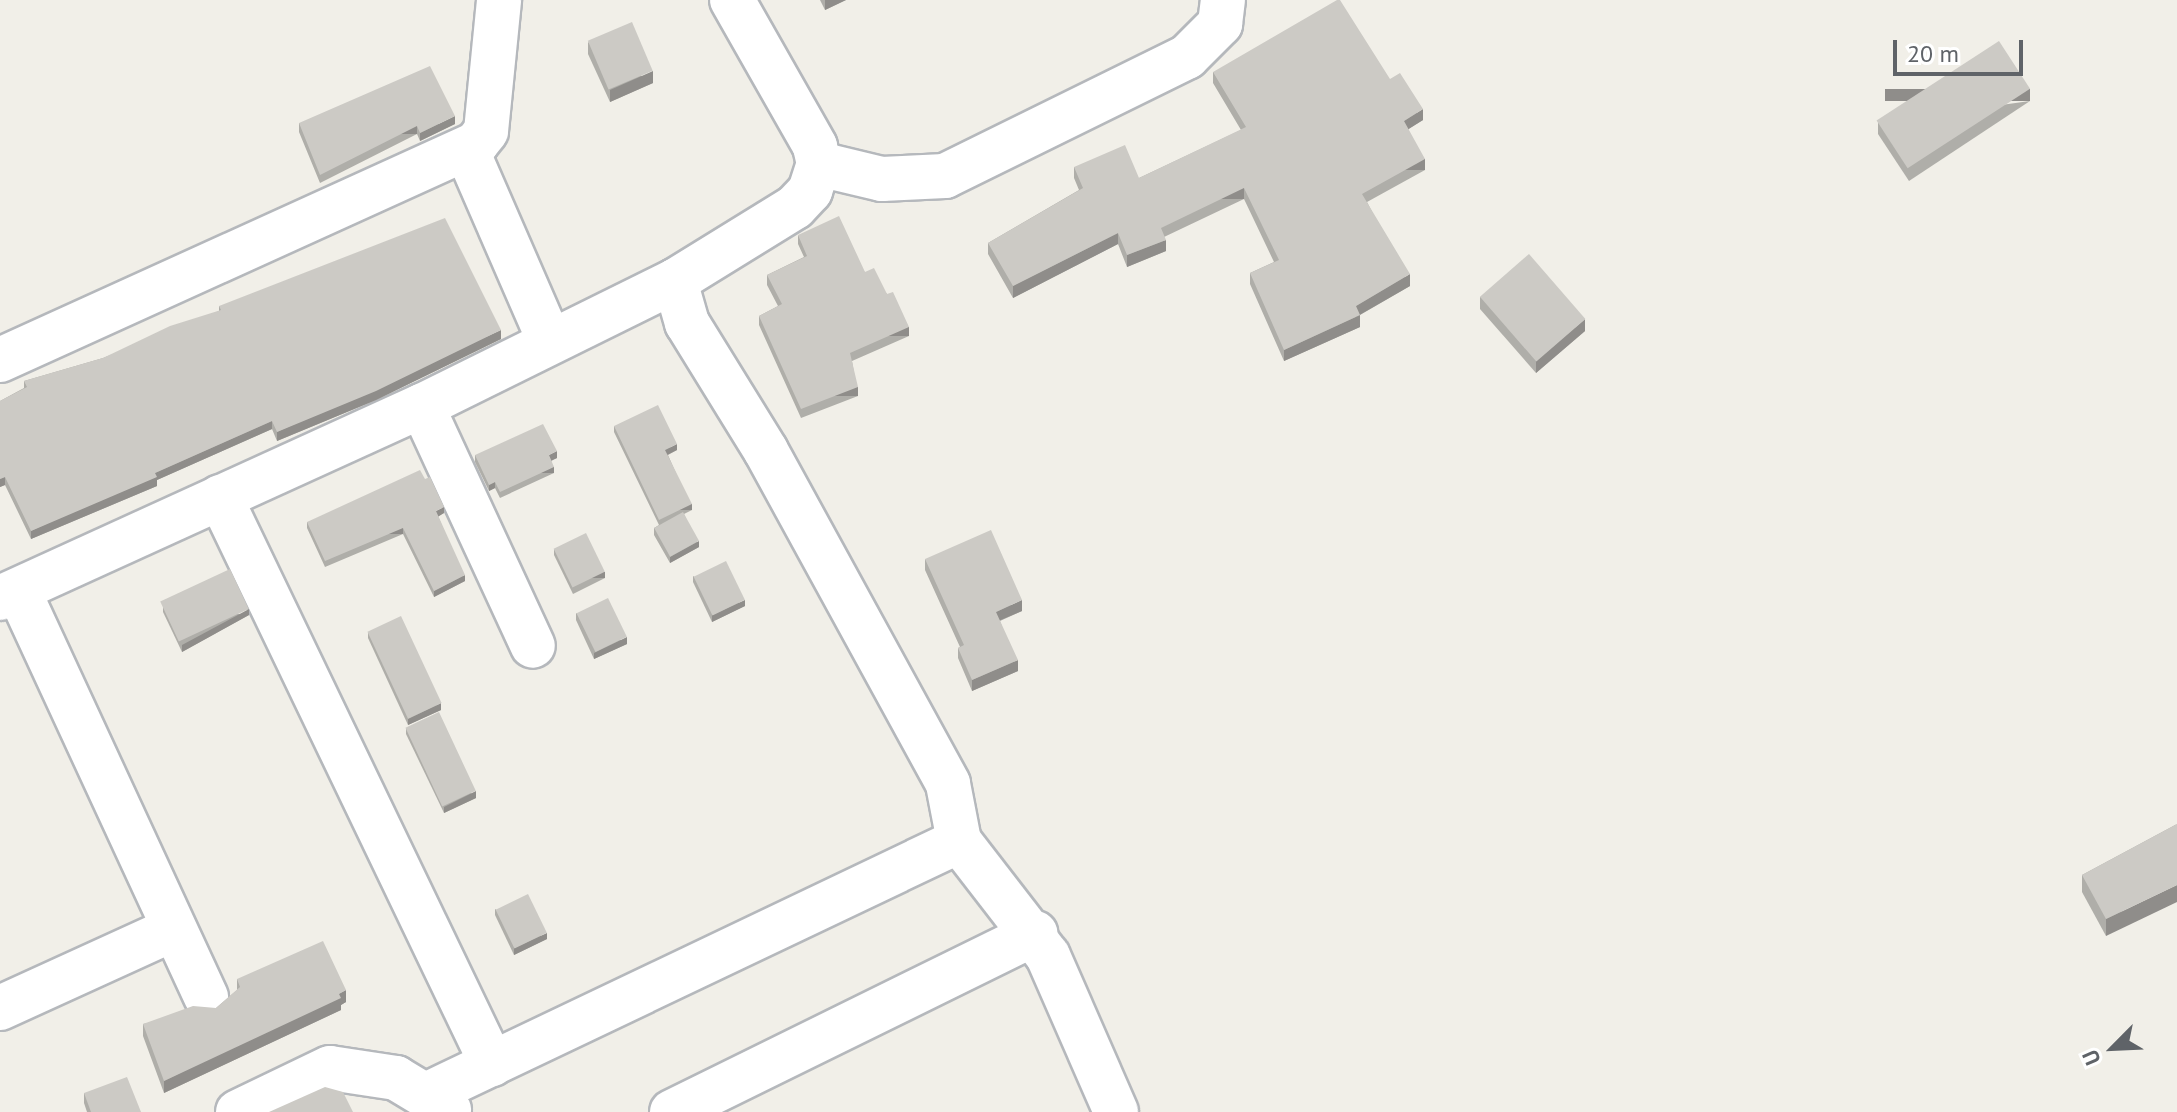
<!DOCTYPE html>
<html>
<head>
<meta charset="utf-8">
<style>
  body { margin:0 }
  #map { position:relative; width:2177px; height:1112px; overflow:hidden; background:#f1efe8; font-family:"PT Sans",sans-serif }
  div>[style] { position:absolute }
  .roads { filter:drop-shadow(2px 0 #b5b8bc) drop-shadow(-2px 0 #b5b8bc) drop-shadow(0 2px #b5b8bc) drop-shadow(0 -2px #b5b8bc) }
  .street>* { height:44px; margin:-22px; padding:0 22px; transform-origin:22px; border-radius:22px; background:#fff }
  .wall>* { inset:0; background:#afaea9 }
  .shaded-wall>* { inset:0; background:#8f8d8a; transform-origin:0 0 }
  .building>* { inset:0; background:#cccac5; transform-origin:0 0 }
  span { translate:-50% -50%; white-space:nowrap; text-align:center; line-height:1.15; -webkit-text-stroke:6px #fff; paint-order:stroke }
  .north { position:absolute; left:2073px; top:1008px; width:80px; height:80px; -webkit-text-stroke:6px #fff; paint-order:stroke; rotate:246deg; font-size:22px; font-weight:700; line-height:32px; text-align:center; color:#5f6368 }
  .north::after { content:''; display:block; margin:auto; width:28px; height:36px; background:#5f6368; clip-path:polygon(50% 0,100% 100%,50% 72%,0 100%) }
  .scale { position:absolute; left:1893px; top:40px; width:130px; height:36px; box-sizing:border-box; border:4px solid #5f6368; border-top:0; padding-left:10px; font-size:24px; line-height:28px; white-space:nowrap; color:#5f6368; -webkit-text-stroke:6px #fff; paint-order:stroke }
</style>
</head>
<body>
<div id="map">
  <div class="roads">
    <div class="street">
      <i style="left:467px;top:151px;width:208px;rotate:66.5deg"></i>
      <i style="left:819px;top:164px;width:65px;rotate:13.4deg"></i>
      <i style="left:882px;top:179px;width:63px;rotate:-2.7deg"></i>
      <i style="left:945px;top:176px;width:270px;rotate:-26.2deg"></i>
      <i style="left:1187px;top:57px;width:47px;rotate:-45deg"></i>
      <i style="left:1220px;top:24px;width:24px;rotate:-83deg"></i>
      <i style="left:675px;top:281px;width:44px;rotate:74.1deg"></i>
      <i style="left:687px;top:323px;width:150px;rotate:58.3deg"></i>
      <i style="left:766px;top:451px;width:379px;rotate:61.3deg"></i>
      <i style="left:948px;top:784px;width:58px;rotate:79.1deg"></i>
      <i style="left:959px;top:841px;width:145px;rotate:52.3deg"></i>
      <i style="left:1048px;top:956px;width:170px;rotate:66.4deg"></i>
      <i style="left:0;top:360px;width:523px;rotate:-24.41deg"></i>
      <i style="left:476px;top:144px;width:16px;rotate:-52deg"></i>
      <i style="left:486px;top:131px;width:132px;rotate:-84.3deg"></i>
      <i style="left:422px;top:406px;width:264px;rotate:65.2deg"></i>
      <i style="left:220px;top:497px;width:629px;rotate:64.37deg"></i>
      <i style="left:19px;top:592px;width:446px;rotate:65.2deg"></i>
      <i style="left:0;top:598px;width:464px;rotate:-24.5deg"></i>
      <i style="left:422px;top:406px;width:282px;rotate:-26.3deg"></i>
      <i style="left:675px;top:281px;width:141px;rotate:-31.7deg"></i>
      <i style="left:795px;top:207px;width:22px;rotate:-47deg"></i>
      <i style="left:810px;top:191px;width:28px;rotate:-72deg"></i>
      <i style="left:819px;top:164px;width:18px;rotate:-103deg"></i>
      <i style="left:815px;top:146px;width:168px;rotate:-119.6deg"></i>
      <i style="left:0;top:1008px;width:188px;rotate:-24.5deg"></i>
      <i style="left:428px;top:1094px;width:588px;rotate:-25.48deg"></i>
      <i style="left:238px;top:1112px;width:102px;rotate:-25.6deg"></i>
      <i style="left:330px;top:1068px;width:67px;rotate:8.6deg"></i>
      <i style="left:396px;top:1078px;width:62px;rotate:31.1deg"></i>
      <i style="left:672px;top:1112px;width:405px;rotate:-26.2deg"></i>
    </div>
  </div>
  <div class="wall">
    <i style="clip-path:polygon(820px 0,846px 0,825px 10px)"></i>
    <i style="clip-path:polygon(588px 42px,653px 83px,610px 102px,588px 54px)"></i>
    <i style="clip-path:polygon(1213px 72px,1390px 79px,1423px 120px,1408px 129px,1425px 170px,1367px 202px,1410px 286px,1360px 315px,1360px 327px,1284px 361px,1250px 284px,1250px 273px,1274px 262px,1244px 199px,1164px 237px,1166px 251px,1127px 267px,1118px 244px,1013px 298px,988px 254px,988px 243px,1079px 190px,1074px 178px,1074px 167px,1139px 178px,1241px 130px,1213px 83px)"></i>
    <i style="clip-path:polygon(2030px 101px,1909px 181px,1878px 134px,1878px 122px)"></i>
    <i style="clip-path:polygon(299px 123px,455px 124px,420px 141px,417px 134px,320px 183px,299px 132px)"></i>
    <i style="clip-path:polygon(798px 235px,865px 272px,887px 294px,909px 336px,852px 361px,858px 396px,801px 418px,759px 325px,759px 316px,778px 306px,767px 285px,767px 275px,804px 257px,798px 244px)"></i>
    <i style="clip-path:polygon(1480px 297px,1585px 331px,1536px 373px,1480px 309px)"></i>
    <i style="clip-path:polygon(219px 306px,501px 339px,376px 400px,277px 441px,272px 429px,157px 480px,157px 486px,31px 539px,5px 485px,0 487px,0 401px,24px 388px,24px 381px,103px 358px,219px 311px)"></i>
    <i style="clip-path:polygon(614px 426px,677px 450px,668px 455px,692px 510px,684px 514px,699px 547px,670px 563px,654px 535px,654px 528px,659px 525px,614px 432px)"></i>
    <i style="clip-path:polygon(475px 455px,557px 458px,551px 460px,554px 473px,500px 498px,495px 488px,489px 491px,475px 462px)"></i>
    <i style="clip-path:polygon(444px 513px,438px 516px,465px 581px,434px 597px,403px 534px,325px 567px,307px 528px,307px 522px)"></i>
    <i style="clip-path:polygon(554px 549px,605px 578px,573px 594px,554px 555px)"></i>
    <i style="clip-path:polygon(925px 559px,1022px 611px,1000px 621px,1018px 671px,972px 691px,958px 658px,958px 648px,960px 647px,925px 570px)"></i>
    <i style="clip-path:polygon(693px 576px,745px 606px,712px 622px,693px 582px)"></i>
    <i style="clip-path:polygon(163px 606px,249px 615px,182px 652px,163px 612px)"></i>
    <i style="clip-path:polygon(576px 613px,627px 644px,594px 659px,576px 620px)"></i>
    <i style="clip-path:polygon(368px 632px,441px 710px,408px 725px,368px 638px)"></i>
    <i style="clip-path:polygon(406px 728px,476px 798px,444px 813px,406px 734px)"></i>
    <i style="clip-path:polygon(2177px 824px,2106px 936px,2082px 892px,2082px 875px)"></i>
    <i style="clip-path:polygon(495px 909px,547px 939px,514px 955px,495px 915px)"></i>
    <i style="clip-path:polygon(237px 979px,346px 1002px,341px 1005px,341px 1010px,164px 1093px,143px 1036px,143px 1024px,216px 1008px,237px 990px)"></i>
    <i style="clip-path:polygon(84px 1093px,141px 1112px,87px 1112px,84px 1103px)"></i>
  </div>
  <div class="shaded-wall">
    <i style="clip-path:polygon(825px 0,846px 0,825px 10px)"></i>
    <i style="clip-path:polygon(653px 71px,653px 83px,610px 102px,610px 90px)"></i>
    <i style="left:2030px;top:89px;width:12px;height:145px;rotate:90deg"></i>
    <i style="clip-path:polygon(1423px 109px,1423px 120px,1404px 132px,1404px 121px)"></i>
    <i style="clip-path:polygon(455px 116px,455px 124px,420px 141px,420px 133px)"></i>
    <i style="left:417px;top:126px;width:8px;height:109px;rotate:90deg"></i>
    <i style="left:1425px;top:159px;width:11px;height:72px;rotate:90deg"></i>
    <i style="left:1244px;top:188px;width:11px;height:92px;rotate:90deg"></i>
    <i style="clip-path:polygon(1118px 233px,1118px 244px,1013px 298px,1013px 286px)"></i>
    <i style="clip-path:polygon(1166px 240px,1166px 251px,1127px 267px,1127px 255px)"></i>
    <i style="clip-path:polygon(1410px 274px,1410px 286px,1356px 317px,1356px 306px)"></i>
    <i style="clip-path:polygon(1360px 315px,1360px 327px,1284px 361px,1284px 350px)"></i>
    <i style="clip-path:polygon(1585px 319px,1585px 331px,1536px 373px,1536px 361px)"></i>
    <i style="left:909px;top:327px;width:9px;height:64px;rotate:90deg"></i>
    <i style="clip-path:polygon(501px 330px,501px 339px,376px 400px,277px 441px,277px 432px)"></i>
    <i style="left:858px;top:387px;width:9px;height:61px;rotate:90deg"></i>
    <i style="clip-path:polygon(272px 421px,272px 429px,157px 480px,157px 486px,31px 539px,31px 531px,155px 473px)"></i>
    <i style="clip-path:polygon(677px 444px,677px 450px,665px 456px,665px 450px)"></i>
    <i style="clip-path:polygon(557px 451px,557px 458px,549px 462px,549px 455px)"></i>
    <i style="left:554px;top:467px;width:6px;height:60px;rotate:90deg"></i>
    <i style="clip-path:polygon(5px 477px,5px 485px,0 487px,0 479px)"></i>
    <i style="clip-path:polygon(495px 482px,495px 488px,489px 491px,489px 485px)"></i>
    <i style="left:692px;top:504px;width:6px;height:37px;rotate:90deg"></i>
    <i style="clip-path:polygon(444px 507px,444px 513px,436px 518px,436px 511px)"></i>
    <i style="left:403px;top:528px;width:6px;height:85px;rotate:90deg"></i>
    <i style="clip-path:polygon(699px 541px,699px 547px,670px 563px,670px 557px)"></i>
    <i style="left:605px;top:572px;width:6px;height:36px;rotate:90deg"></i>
    <i style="clip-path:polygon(465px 575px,465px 581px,434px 597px,434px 591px)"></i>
    <i style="clip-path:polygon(745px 600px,745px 606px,712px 622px,712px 615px)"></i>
    <i style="clip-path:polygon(1022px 600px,1022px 611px,996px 622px,996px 612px)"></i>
    <i style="clip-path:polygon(249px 609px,249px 615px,182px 652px,182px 645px)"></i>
    <i style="clip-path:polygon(627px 637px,627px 644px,594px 659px,594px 653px)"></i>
    <i style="clip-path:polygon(1018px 660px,1018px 671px,972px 691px,972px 680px)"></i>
    <i style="clip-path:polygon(441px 703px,441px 710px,408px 725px,408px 719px)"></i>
    <i style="clip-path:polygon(476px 791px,476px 798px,444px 813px,444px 807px)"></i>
    <i style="clip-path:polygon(2177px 885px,2177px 902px,2106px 936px,2106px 919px)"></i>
    <i style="clip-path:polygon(547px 933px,547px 939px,514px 955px,514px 948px)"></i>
    <i style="clip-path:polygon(346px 990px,346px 1002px,341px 1005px,341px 1010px,164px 1093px,164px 1081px)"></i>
  </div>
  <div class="building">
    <i style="clip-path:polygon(1337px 0,1340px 0,1390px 79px,1400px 73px,1423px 109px,1404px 121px,1425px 159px,1362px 194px,1410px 274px,1356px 306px,1360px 315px,1284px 350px,1250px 273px,1279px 260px,1244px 188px,1161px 228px,1166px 240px,1127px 255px,1118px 233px,1013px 286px,988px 243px,1083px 188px,1074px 167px,1125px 145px,1139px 178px,1246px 127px,1213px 72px)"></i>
    <i style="left:632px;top:22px;width:53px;height:48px;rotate:67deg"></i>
    <i style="left:1999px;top:41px;width:57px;height:146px;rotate:57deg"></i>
    <i style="clip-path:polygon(430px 66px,455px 116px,420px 133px,417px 126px,320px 175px,299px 123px)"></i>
    <i style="clip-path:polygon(839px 216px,865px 272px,874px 268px,887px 294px,893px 292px,909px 327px,850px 353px,858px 387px,801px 409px,759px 316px,782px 304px,767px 275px,807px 256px,798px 235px)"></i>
    <i style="clip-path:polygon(445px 218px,501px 330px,376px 391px,277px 432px,272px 421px,155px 473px,157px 477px,31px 531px,5px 477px,0 479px,0 401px,27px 387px,24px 381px,103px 358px,170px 326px,221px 310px,219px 306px)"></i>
    <i style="left:1529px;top:254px;width:86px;height:65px;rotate:49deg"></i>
    <i style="clip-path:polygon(658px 405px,677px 444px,665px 450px,692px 504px,659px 520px,614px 426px)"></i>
    <i style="clip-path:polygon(543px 424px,557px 451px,549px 455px,554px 467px,500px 492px,495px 482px,489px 485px,475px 455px)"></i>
    <i style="clip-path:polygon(420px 470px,425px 479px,430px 477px,444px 507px,436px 511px,465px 575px,434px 591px,403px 528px,325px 561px,307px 522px)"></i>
    <i style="left:683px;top:512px;width:33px;height:33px;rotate:61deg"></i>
    <i style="clip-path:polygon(991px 530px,1022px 600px,996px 612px,1018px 660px,972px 680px,958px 648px,964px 645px,925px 559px)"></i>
    <i style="left:586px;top:533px;width:43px;height:36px;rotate:64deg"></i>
    <i style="left:726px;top:561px;width:43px;height:36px;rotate:64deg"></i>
    <i style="left:230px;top:569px;width:44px;height:77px;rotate:65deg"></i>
    <i style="left:608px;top:598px;width:43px;height:35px;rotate:64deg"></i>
    <i style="left:401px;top:616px;width:96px;height:37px;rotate:65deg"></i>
    <i style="left:439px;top:712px;width:87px;height:37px;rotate:65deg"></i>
    <i style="clip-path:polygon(2177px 824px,2177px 885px,2106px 919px,2082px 875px)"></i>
    <i style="left:528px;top:894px;width:43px;height:36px;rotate:64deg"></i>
    <i style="clip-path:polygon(323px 941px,346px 990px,339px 994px,341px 998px,164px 1081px,143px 1024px,193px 1006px,216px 1008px,240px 987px,237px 979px)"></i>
    <i style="clip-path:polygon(127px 1077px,141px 1112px,91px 1112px,84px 1093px)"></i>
    <i style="clip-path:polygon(325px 1087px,343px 1092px,353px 1112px,269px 1112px)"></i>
  </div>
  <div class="north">U</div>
  <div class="scale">20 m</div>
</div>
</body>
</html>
